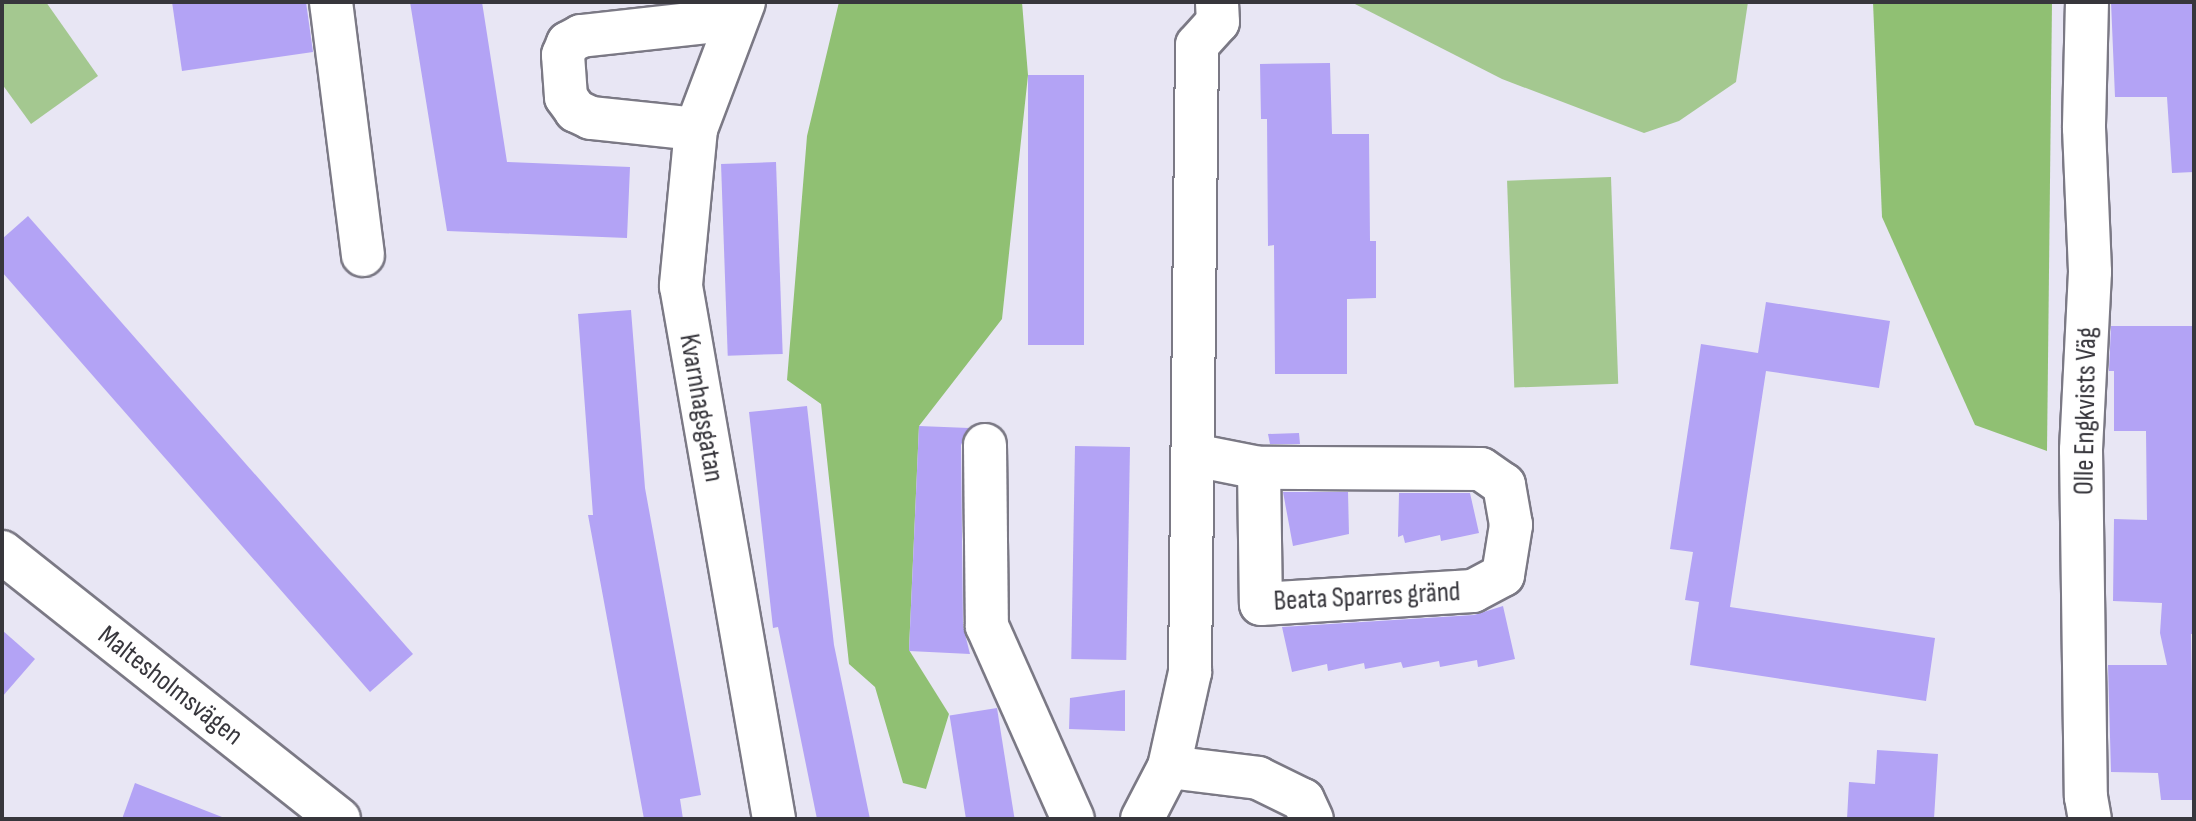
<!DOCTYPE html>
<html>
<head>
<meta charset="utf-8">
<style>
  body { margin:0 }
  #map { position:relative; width:2196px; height:821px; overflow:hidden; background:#e8e6f4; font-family:"Sofia Sans Condensed",sans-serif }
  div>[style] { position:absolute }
  .green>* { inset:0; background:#a4c890; transform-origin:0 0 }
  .forest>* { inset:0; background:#90c073 }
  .building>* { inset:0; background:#b3a3f5; transform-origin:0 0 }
  .roads { filter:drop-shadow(2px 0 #7b7985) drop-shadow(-2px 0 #7b7985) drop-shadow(0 2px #7b7985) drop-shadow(0 -2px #7b7985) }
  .minor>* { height:42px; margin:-21px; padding:0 21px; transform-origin:21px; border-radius:21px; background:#fff }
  span { translate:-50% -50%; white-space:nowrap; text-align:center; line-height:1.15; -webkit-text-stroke:6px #fff; paint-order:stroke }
  .street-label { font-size:28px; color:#37363c }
  .frame { position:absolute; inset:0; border:4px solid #37363c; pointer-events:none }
</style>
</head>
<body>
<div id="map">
  <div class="green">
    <i style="clip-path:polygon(2px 2px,46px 2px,98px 76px,31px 124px,2px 84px)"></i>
    <i style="clip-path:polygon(1351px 2px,1748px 2px,1736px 82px,1679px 121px,1644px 133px,1502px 79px)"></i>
    <i style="left:1611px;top:177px;width:207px;height:104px;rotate:88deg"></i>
  </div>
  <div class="forest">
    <i style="clip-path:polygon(839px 2px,1022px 2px,1028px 75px,1002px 319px,919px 426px,909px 650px,949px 714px,926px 789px,903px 783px,875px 687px,849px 664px,821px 404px,787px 380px,807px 136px)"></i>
    <i style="clip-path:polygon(1873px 2px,2052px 2px,2047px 451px,1975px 425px,1882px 217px)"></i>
  </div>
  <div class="building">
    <i style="clip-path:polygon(172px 2px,306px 2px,313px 52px,182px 71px)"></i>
    <i style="clip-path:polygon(410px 2px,482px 2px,507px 162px,630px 167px,627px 238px,447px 231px)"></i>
    <i style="clip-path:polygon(2111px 2px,2194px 2px,2194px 172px,2172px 173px,2167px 97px,2115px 97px)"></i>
    <i style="clip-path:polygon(1330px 63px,1332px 134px,1369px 134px,1370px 241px,1376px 241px,1376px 298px,1347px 299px,1347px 374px,1275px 374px,1274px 245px,1268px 246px,1267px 119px,1261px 119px,1260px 64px)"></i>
    <i style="left:1028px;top:75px;width:56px;height:270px"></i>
    <i style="left:776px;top:162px;width:192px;height:55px;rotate:88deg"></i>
    <i style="clip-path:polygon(28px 216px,413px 654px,370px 692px,2px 272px,2px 239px)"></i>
    <i style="clip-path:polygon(1766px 302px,1890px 321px,1879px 388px,1766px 371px,1730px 607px,1935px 638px,1926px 701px,1690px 665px,1699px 602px,1685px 600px,1693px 552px,1670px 549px,1701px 344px,1758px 353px)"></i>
    <i style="clip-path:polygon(631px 310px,645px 488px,701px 795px,680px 799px,683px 819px,644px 819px,588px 515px,593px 515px,578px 314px)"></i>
    <i style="clip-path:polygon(2111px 326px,2194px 326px,2194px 634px,2191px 634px,2194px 800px,2161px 800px,2158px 773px,2111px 772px,2108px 665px,2167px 665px,2160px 633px,2162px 603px,2113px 601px,2114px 519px,2147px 520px,2146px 431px,2114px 431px,2114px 371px,2109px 371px)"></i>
    <i style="clip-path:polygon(807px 406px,834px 645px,870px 819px,817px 819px,778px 627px,773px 628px,749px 412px)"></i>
    <i style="clip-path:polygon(919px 426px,969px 428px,961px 445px,963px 626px,970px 654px,909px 651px)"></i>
    <i style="clip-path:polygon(1299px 433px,1300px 444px,1270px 444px,1268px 434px)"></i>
    <i style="left:1075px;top:446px;width:55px;height:213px;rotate:1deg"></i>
    <i style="clip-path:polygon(1283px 492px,1348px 492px,1349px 534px,1293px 546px)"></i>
    <i style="clip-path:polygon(1399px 493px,1470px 493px,1479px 533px,1441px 541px,1440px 535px,1405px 543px,1403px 535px,1398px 537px)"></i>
    <i style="clip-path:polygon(1503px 606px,1515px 659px,1478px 667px,1477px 660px,1440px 667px,1439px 661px,1403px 668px,1401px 662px,1365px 669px,1364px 663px,1328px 671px,1327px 664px,1292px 672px,1282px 627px,1474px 615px)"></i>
    <i style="clip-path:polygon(2px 630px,35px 659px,2px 697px)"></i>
    <i style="clip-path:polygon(1125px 690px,1125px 731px,1069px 729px,1070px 698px)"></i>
    <i style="left:997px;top:708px;width:112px;height:48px;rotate:81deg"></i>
    <i style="clip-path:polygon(1877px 750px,1938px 754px,1934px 819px,1847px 819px,1849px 782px,1875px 784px)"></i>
    <i style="clip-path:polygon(135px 783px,222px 817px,221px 819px,122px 819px)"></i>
  </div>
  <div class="roads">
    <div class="minor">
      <i style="left:331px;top:2px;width:255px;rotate:82.8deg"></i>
      <i style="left:744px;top:2px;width:136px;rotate:110.7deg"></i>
      <i style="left:696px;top:129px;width:158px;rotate:95.5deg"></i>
      <i style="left:681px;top:286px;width:541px;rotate:80.1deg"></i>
      <i style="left:2087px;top:2px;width:126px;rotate:91.4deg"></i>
      <i style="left:2084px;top:128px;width:144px;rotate:87.6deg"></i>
      <i style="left:2090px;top:272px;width:178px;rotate:92.9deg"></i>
      <i style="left:2081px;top:450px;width:347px;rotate:89.2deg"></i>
      <i style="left:2086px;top:797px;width:22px;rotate:80deg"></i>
      <i style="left:696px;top:129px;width:106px;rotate:-174deg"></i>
      <i style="left:591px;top:118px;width:17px;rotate:-155deg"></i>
      <i style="left:576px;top:111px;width:17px;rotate:-126deg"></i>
      <i style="left:566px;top:97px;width:42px;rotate:-94.1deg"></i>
      <i style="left:563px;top:55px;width:13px;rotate:-67deg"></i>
      <i style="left:568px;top:43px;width:15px;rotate:-28deg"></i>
      <i style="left:581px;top:36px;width:156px;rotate:-6.3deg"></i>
      <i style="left:985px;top:445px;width:181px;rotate:89.4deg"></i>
      <i style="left:987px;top:626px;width:211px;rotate:66deg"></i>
      <i style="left:1194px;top:455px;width:66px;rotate:11.3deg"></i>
      <i style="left:1259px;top:468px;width:136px;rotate:89.2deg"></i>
      <i style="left:1261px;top:604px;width:212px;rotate:-3.5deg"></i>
      <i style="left:1473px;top:591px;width:34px;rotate:-28deg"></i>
      <i style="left:1503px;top:575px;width:51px;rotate:-80.9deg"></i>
      <i style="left:1511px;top:525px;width:41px;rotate:-99.9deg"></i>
      <i style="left:1504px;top:485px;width:28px;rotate:-145deg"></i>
      <i style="left:1481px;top:469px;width:222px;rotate:-179.7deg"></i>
      <i style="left:2px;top:552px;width:430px;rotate:38.4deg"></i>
      <i style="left:1169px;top:767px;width:90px;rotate:7deg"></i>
      <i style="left:1258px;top:778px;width:50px;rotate:26.1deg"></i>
      <i style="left:1303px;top:800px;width:21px;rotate:65deg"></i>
      <i style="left:1142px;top:819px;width:59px;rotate:-62.6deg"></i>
      <i style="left:1169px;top:767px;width:97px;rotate:-77.5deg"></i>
      <i style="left:1190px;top:672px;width:627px;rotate:-89.36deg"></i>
      <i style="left:1197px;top:45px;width:31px;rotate:-48deg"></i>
      <i style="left:1218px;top:22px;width:20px;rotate:-93deg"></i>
    </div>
  </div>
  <div class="street-label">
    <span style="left:701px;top:408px;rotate:80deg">Kvarnhagsgatan</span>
    <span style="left:2086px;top:411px;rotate:-89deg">Olle Engkvists Väg</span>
    <span style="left:1367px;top:597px;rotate:-3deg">Beata Sparres gränd</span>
    <span style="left:170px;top:686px;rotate:38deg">Maltesholmsvägen</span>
  </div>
  <div class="frame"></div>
</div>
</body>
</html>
